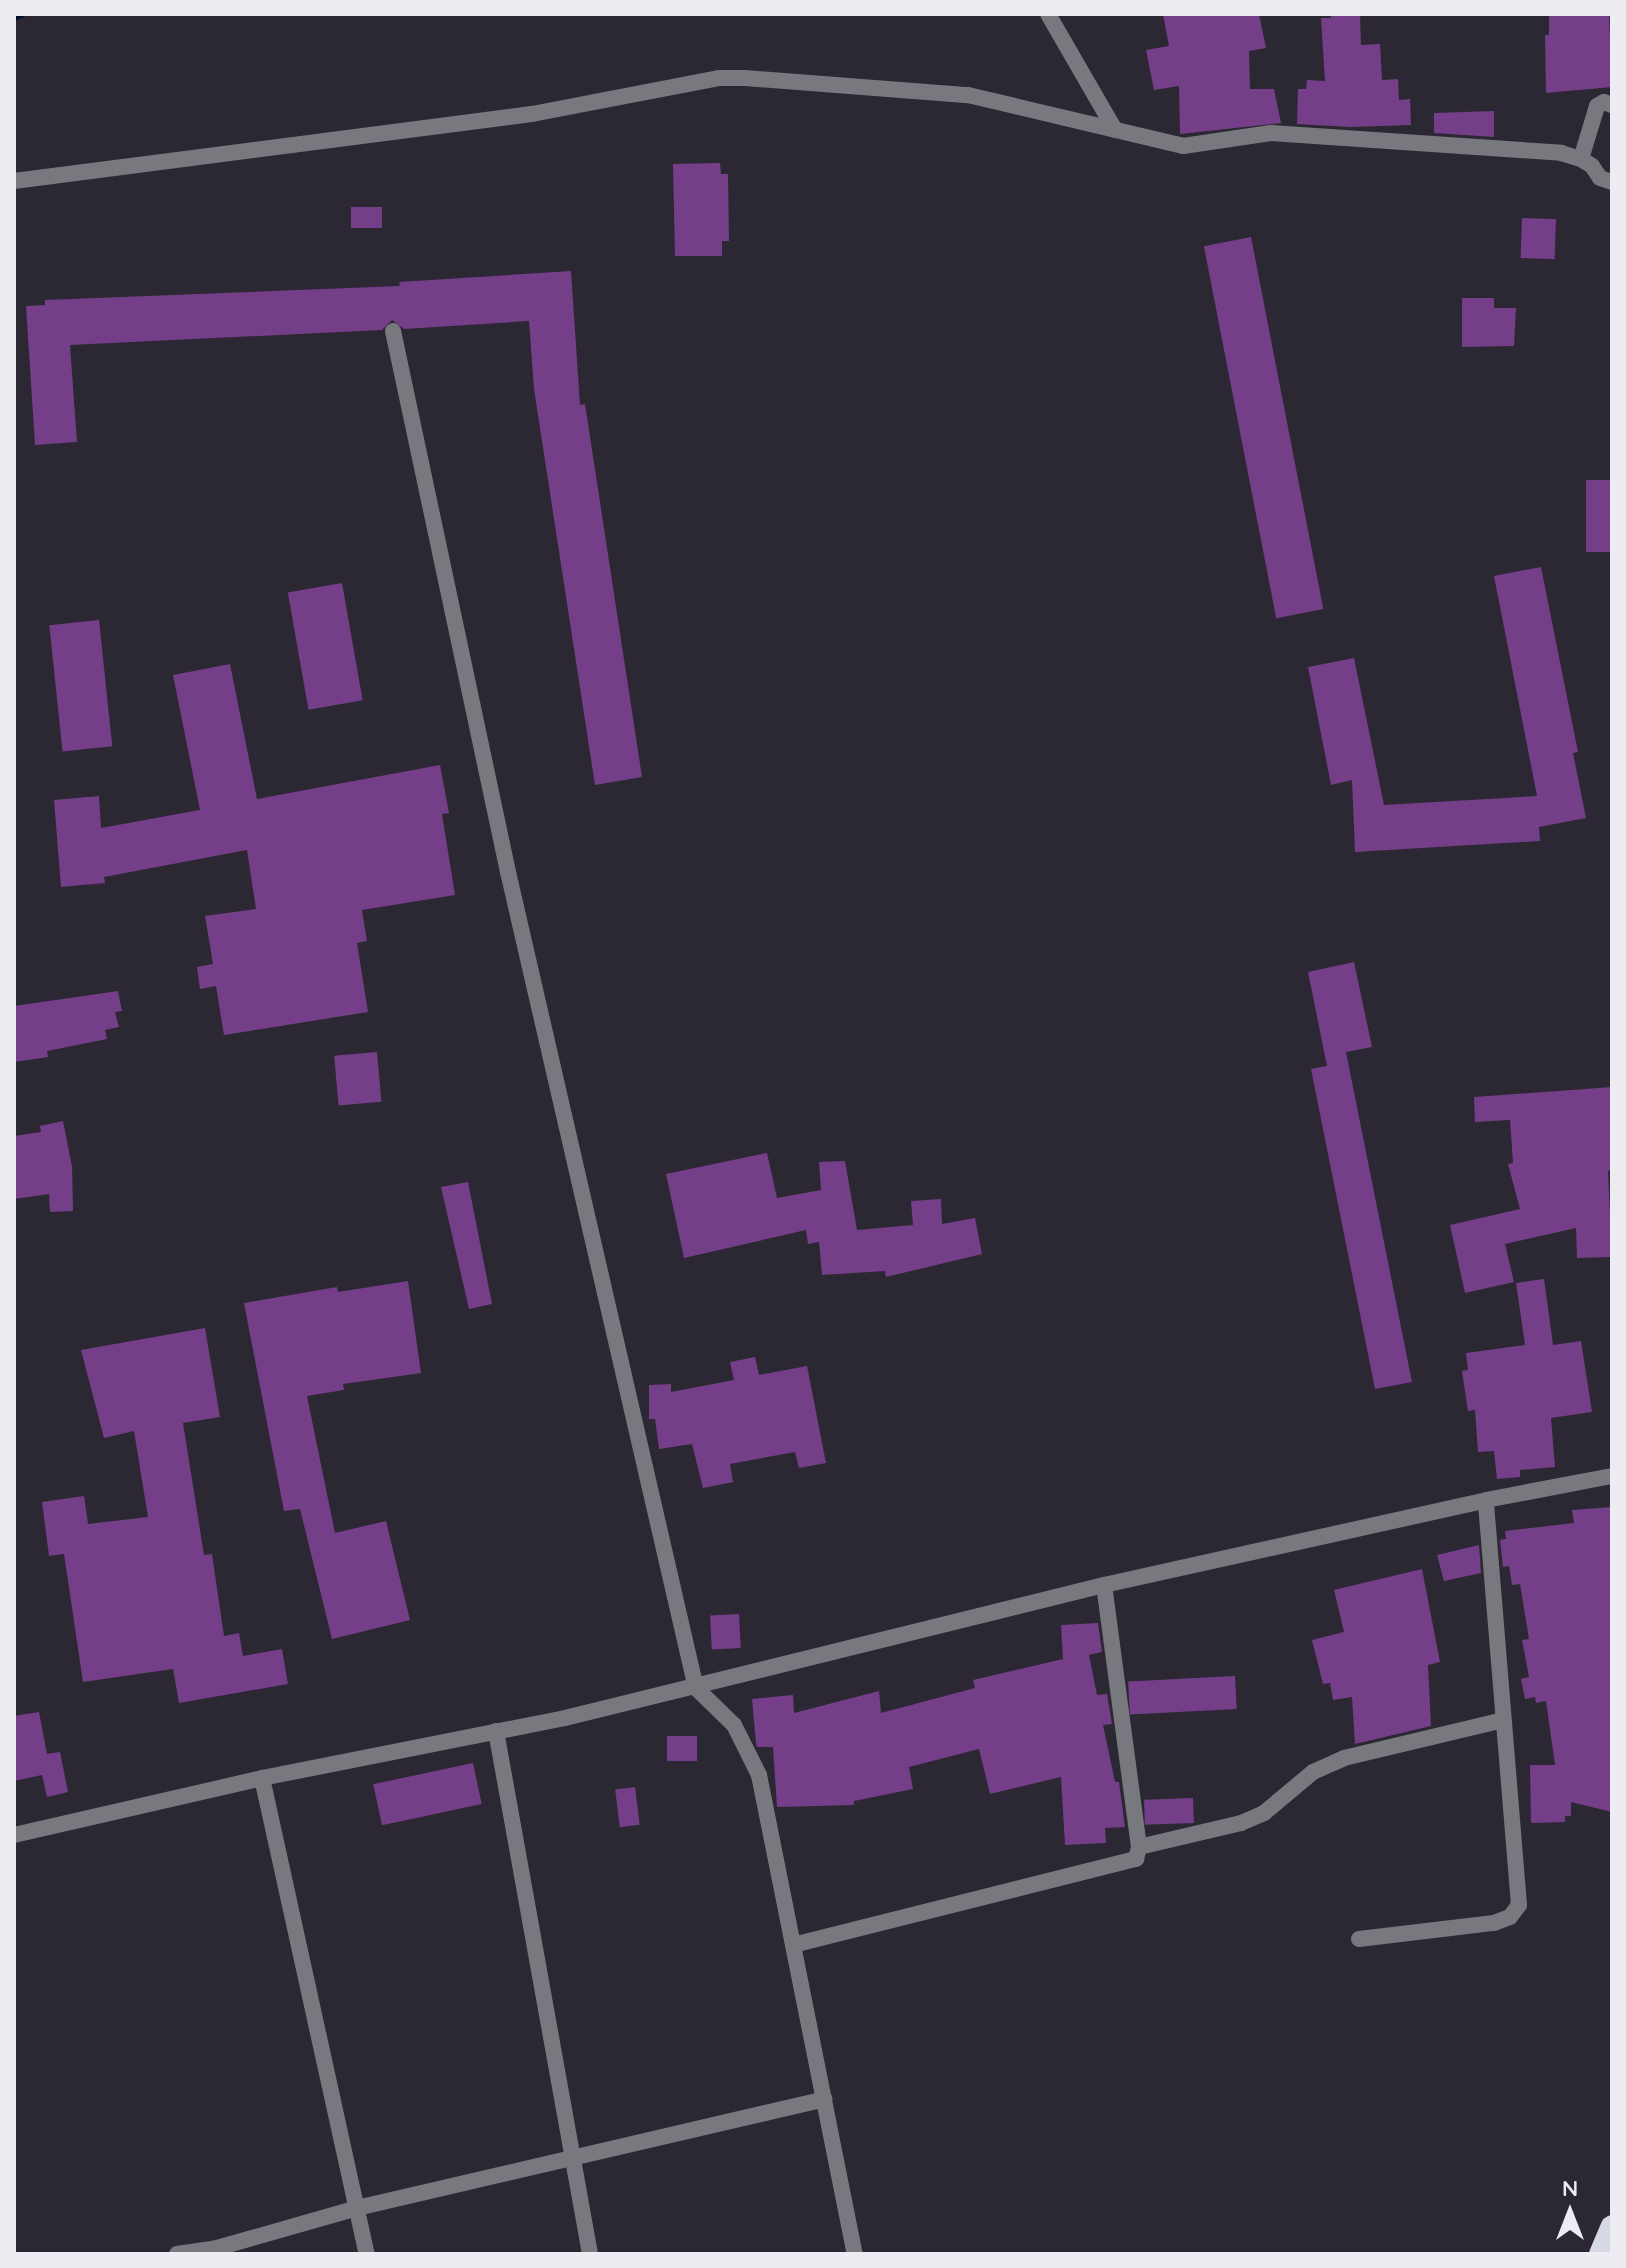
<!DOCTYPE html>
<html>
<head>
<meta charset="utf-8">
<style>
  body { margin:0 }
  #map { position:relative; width:1626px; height:2268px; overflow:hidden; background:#2b2833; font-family:Quicksand,sans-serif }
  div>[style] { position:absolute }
  .stream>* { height:8px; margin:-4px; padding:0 4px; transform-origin:4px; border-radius:4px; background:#011026 }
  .building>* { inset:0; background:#753e88; transform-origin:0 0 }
  .minor>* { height:16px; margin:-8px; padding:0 8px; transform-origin:8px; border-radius:8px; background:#78797f }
  .trunk>* { height:22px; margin:-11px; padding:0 11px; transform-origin:11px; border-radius:11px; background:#d6d8e5 }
  span { translate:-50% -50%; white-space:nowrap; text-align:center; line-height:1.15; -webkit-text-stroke:6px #2b2833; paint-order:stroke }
  .frame { position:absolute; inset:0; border:16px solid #edecf3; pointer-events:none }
  .north { position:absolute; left:1530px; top:2172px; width:80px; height:80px; -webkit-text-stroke:6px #2b2833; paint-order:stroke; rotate:0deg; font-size:22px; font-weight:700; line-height:32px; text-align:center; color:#edecf3 }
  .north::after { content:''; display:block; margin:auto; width:28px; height:36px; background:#edecf3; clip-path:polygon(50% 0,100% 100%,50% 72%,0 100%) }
</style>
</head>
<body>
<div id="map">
  <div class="stream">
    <i style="left:14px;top:17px;width:8px;rotate:-23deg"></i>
  </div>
  <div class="building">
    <i style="clip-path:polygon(1163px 14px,1259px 14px,1266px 48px,1249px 51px,1250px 89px,1274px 89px,1281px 123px,1180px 134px,1179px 86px,1154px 90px,1146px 50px,1169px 46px)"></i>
    <i style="clip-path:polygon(1331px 14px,1360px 14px,1361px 45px,1380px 44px,1382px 80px,1398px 79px,1399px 100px,1410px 99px,1411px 125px,1350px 127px,1297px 124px,1298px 89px,1306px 89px,1307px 80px,1325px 81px,1321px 18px,1331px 18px)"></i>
    <i style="clip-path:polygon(1549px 14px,1609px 14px,1612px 87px,1546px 93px,1545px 35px,1549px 35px)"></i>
    <i style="clip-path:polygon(1494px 111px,1494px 137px,1434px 133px,1434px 113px)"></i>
    <i style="clip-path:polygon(720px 163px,721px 174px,728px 174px,729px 241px,722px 241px,722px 256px,675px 256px,673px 164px)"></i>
    <i style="left:351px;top:207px;width:31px;height:21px"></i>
    <i style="left:1522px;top:218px;width:34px;height:40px;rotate:2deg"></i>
    <i style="left:1251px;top:237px;width:379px;height:48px;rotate:79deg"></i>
    <i style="clip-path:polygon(571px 271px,580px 405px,585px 404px,642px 777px,595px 785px,534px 389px,529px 321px,404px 329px,392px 320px,382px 330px,70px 345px,77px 442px,35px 445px,26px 306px,45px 305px,45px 300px,400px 286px,399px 282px)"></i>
    <i style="clip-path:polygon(1462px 298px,1494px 298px,1494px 308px,1516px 308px,1514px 346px,1462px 347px)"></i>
    <i style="left:1586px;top:480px;width:26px;height:72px"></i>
    <i style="clip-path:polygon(1541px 567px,1578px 752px,1573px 753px,1586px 818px,1539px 827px,1540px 841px,1355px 852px,1352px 780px,1331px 785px,1308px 667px,1354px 658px,1384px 805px,1537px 796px,1494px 576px)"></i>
    <i style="left:342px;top:583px;width:119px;height:55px;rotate:80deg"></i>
    <i style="left:99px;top:620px;width:127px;height:50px;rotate:84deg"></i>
    <i style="clip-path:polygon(230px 664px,257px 799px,440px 765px,449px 813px,442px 814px,455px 895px,362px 910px,367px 941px,357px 943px,368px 1012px,224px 1035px,216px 986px,200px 989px,197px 967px,213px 964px,205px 916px,256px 909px,247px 850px,104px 877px,105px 883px,61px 887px,54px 800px,99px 796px,101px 828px,200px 810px,173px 675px)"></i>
    <i style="clip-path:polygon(1354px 962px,1372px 1047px,1346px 1052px,1412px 1382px,1375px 1389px,1311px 1069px,1327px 1066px,1308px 972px)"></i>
    <i style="clip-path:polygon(118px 991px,122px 1011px,115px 1012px,119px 1027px,105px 1030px,107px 1039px,47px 1051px,48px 1057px,14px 1062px,14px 1006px)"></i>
    <i style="left:377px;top:1052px;width:50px;height:43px;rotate:85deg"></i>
    <i style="clip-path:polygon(1612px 1087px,1612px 1170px,1608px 1171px,1612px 1257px,1577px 1258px,1576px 1228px,1505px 1244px,1514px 1282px,1465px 1293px,1450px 1225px,1520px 1209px,1508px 1164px,1513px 1163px,1510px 1120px,1475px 1122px,1474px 1097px)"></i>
    <i style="clip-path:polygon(63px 1121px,72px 1167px,73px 1211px,50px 1212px,49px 1194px,14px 1199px,14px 1136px,41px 1132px,40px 1126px)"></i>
    <i style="clip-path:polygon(767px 1153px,777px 1198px,821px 1190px,819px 1162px,845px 1161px,857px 1230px,913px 1225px,911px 1201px,941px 1199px,942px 1224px,975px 1218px,982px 1254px,886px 1277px,885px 1271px,822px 1275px,819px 1242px,808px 1244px,806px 1230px,684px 1258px,666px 1174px)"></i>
    <i style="clip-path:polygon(468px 1182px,492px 1304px,469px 1309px,441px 1187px)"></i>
    <i style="clip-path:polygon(1544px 1279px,1553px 1345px,1581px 1341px,1592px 1412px,1551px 1418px,1555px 1467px,1520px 1470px,1520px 1477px,1497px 1479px,1494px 1451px,1478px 1452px,1475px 1410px,1468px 1411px,1462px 1371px,1468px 1370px,1466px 1353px,1525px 1345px,1516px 1283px)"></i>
    <i style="clip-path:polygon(408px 1281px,421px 1373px,343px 1384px,344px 1390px,307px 1396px,335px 1533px,386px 1521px,410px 1620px,332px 1639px,300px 1509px,284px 1511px,244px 1303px,337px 1287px,338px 1292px)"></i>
    <i style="clip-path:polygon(205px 1328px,220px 1417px,183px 1423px,204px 1555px,212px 1554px,224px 1636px,239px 1633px,243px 1656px,282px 1649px,288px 1684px,179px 1703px,173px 1669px,83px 1682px,64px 1554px,49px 1556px,42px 1502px,84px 1496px,88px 1524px,148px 1517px,134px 1431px,104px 1438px,81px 1350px)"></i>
    <i style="clip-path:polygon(755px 1357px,759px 1375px,807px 1366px,826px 1463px,799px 1468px,795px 1452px,730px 1464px,733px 1482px,703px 1488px,692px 1444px,659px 1449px,655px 1419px,649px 1419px,649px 1385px,671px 1384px,671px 1392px,734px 1380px,730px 1362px)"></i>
    <i style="clip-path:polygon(1612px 1507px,1612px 1812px,1571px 1802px,1571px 1816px,1565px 1816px,1565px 1822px,1531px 1823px,1530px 1765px,1555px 1765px,1546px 1701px,1536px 1703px,1535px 1697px,1525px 1699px,1521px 1679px,1529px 1677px,1522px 1640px,1529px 1639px,1520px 1584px,1512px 1585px,1509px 1566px,1503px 1567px,1500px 1540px,1506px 1539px,1505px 1531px,1574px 1523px,1572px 1510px)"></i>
    <i style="clip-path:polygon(1479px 1545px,1481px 1573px,1444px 1581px,1437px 1555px)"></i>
    <i style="clip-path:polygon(1422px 1569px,1440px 1662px,1428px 1665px,1431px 1726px,1355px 1744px,1352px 1697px,1333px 1700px,1330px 1683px,1323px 1684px,1312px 1640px,1344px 1632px,1334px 1590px)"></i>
    <i style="left:739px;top:1614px;width:34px;height:29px;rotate:87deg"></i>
    <i style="clip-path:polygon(1098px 1623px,1102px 1652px,1089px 1655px,1097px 1695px,1107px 1694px,1112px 1724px,1103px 1725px,1115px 1782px,1119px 1782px,1125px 1827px,1105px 1828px,1106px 1843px,1065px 1845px,1061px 1777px,990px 1794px,979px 1749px,909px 1767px,913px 1789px,854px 1801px,854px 1805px,777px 1807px,773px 1747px,757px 1747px,756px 1743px,752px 1699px,793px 1695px,794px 1713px,879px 1691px,881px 1713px,975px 1688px,973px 1680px,1063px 1659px,1061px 1625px)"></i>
    <i style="left:1235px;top:1676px;width:33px;height:107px;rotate:87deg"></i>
    <i style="clip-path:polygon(39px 1712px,47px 1754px,60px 1752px,68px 1792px,47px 1797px,42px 1775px,14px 1781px,14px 1716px)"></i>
    <i style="left:667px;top:1736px;width:30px;height:25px"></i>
    <i style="left:473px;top:1763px;width:42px;height:102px;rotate:78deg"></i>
    <i style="left:635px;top:1787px;width:38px;height:20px;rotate:83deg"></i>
    <i style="left:1193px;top:1798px;width:25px;height:49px;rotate:88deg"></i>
  </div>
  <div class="minor">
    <i style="left:1048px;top:14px;width:134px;rotate:60deg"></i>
    <i style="left:1581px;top:159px;width:55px;rotate:-73.2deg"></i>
    <i style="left:1597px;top:106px;width:8px;rotate:-30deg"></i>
    <i style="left:1604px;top:102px;width:9px;rotate:21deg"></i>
    <i style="left:14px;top:181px;width:522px;rotate:-7.37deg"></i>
    <i style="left:532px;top:114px;width:190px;rotate:-10.9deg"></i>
    <i style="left:719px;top:78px;width:26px"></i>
    <i style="left:745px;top:78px;width:224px;rotate:4.4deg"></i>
    <i style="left:968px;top:95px;width:221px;rotate:13.3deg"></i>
    <i style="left:1183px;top:146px;width:89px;rotate:-8.4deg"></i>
    <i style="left:1271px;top:133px;width:291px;rotate:3.9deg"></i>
    <i style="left:1561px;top:153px;width:21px;rotate:17deg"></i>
    <i style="left:1581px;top:159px;width:13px;rotate:32deg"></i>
    <i style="left:1592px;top:166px;width:14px;rotate:56deg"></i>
    <i style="left:1600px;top:178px;width:13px;rotate:18deg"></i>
    <i style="left:393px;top:331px;width:553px;rotate:78deg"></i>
    <i style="left:508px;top:872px;width:837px;rotate:77.03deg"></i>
    <i style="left:696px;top:1688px;width:53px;rotate:44.2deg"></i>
    <i style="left:734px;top:1725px;width:56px;rotate:63.4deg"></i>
    <i style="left:759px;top:1775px;width:489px;rotate:78.7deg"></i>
    <i style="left:496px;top:1731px;width:531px;rotate:79.81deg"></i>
    <i style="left:262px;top:1778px;width:487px;rotate:77.6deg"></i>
    <i style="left:14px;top:1835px;width:254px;rotate:-12.9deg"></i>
    <i style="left:262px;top:1778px;width:309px;rotate:-11.2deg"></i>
    <i style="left:565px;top:1718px;width:555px;rotate:-13.86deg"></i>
    <i style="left:1104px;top:1585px;width:391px;rotate:-12.5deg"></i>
    <i style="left:1486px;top:1500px;width:128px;rotate:-10.8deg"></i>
    <i style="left:1139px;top:1847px;width:105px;rotate:-13.2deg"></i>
    <i style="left:1241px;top:1823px;width:25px;rotate:-23deg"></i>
    <i style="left:1264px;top:1813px;width:64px;rotate:-39.9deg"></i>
    <i style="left:1313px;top:1772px;width:34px;rotate:-24deg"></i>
    <i style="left:1344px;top:1758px;width:164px;rotate:-13.4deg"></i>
    <i style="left:1359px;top:1939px;width:136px;rotate:-6.8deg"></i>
    <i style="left:1494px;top:1923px;width:17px;rotate:-21deg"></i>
    <i style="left:1510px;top:1917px;width:15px;rotate:-53deg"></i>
    <i style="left:1519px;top:1905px;width:406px;rotate:-94.7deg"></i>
    <i style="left:793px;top:1945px;width:354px;rotate:-14.1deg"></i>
    <i style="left:1136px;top:1859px;width:12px;rotate:-76deg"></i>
    <i style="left:1139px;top:1847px;width:264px;rotate:-97.6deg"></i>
    <i style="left:177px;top:2254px;width:40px;rotate:-8.5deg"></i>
    <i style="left:217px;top:2248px;width:146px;rotate:-15.9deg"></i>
    <i style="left:357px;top:2208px;width:480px;rotate:-13.1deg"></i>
  </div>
  <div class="trunk">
    <i style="left:1600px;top:2254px;width:30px;rotate:-67deg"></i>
  </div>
  <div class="frame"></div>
  <div class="north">N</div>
</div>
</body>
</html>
